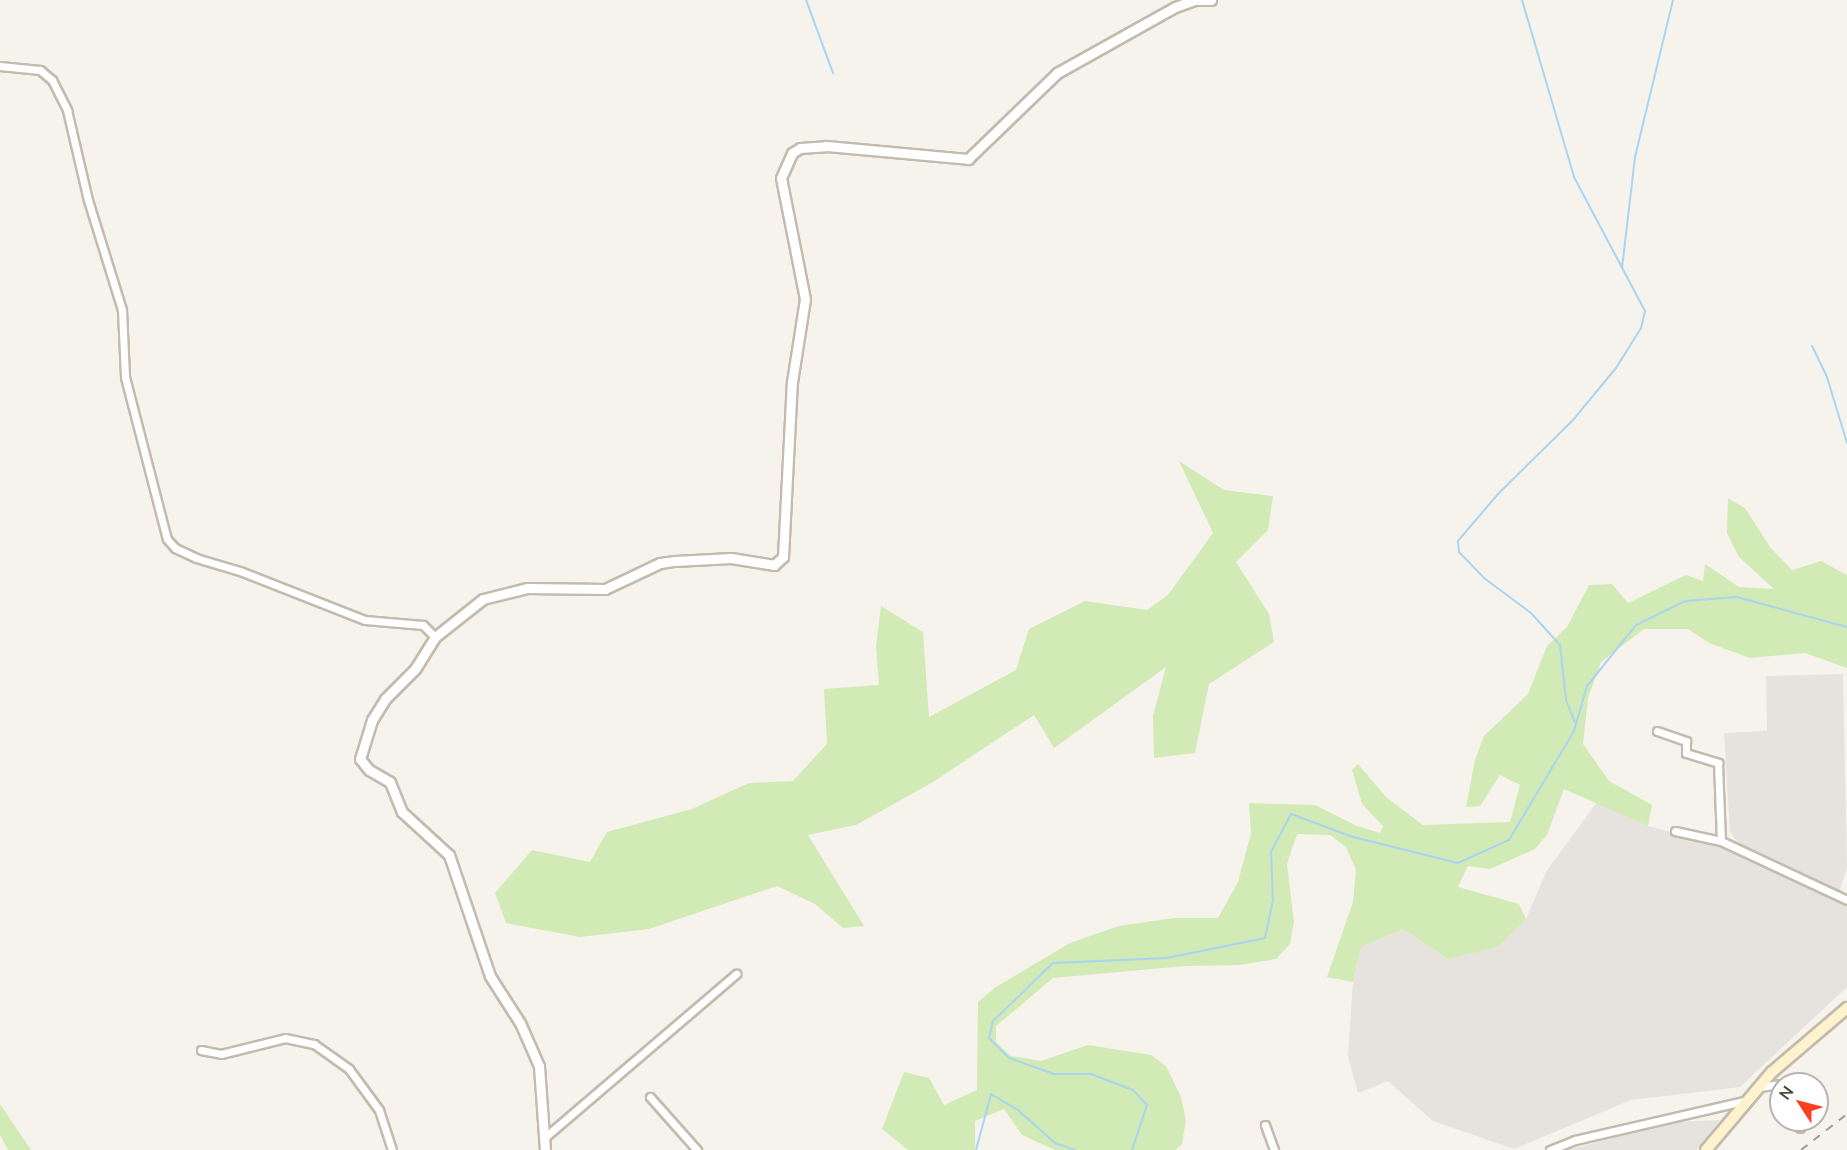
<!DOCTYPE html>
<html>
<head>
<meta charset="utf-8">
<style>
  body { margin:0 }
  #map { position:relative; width:1847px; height:1150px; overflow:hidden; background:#f6f3ec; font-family:Mulish,sans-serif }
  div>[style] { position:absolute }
  .industrial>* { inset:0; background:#e6e2dd }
  .green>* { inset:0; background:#d2eab5 }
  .stream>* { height:2px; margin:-1px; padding:0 1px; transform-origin:1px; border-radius:1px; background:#a9d4f2 }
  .roads { filter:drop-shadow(2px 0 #c2bbae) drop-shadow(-2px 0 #c2bbae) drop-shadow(0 2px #c2bbae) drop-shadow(0 -2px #c2bbae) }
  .minor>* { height:7px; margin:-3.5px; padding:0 3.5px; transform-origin:3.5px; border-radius:3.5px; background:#fff }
  .tertiary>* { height:9px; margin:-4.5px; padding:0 4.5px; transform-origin:4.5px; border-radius:4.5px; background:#fff }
  .secondary>* { height:10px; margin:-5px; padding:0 5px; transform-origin:5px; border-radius:5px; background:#fff3cd }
  .rail>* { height:2px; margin-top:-1px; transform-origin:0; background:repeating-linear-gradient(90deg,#9a9a9a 0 8px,transparent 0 16px) }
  span { translate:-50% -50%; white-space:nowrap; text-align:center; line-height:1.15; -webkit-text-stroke:4.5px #fff; paint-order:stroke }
  .north { position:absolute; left:1769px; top:1072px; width:60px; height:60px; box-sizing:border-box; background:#fff; border:2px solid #b7b4b0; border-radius:50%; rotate:306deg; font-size:16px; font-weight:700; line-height:24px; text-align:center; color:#4b4439 }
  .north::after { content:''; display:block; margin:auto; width:21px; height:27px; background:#fc3f1d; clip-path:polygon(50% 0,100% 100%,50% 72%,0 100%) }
</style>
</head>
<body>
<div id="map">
  <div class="industrial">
    <i style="clip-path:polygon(1843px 674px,1847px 868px,1839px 892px,1742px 848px,1730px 832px,1724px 733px,1767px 731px,1766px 676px)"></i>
    <i style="clip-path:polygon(1597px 802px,1648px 826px,1720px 845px,1847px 906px,1847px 987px,1740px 1087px,1631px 1100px,1514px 1149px,1433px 1121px,1388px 1081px,1358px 1093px,1348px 1056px,1353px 982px,1361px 947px,1403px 929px,1448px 959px,1526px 919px,1546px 872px)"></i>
    <i style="clip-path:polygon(1720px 1120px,1697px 1150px,1569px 1150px,1672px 1122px)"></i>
  </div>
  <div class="green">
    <i style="clip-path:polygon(1179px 461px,1224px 490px,1273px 496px,1268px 530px,1236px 562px,1269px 614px,1274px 642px,1209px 684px,1195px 753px,1154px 758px,1153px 716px,1166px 667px,1054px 748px,1034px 715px,933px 782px,856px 825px,808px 835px,864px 926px,843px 928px,815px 904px,777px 886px,649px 929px,580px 937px,506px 923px,495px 893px,532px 850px,590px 862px,607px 832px,692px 809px,749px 783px,793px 781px,827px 744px,824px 689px,879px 685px,876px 647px,881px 606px,923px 632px,929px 717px,1016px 670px,1029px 629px,1085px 601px,1147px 610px,1168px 595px,1213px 533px)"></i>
    <i style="clip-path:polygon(1728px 498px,1745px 508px,1770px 547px,1792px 570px,1821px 561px,1847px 575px,1847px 668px,1805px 653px,1750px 658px,1709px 643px,1688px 629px,1644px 629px,1601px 662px,1588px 698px,1583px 744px,1609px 781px,1652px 805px,1648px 826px,1564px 789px,1547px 835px,1535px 849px,1490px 869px,1468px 866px,1458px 887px,1519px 904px,1526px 919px,1497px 947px,1448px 959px,1403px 929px,1361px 947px,1353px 982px,1327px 977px,1353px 902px,1356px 870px,1346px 847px,1330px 835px,1297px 834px,1287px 864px,1294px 922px,1290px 944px,1276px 959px,1239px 965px,1185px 966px,1053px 978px,996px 1026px,996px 1042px,1011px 1056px,1041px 1061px,1088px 1045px,1151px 1055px,1166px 1066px,1181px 1097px,1186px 1121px,1182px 1144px,1176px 1150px,1055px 1150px,1022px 1135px,1004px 1109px,975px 1121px,975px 1150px,908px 1150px,882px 1129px,904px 1072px,929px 1078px,944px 1105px,977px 1090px,978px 1002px,996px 987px,1070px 943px,1119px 926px,1174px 918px,1218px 918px,1238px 882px,1251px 833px,1249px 803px,1315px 805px,1357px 826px,1380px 833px,1383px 826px,1362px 804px,1352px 770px,1358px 764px,1386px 797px,1423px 825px,1510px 822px,1520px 785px,1500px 775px,1480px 806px,1466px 807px,1475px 760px,1484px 736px,1528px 694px,1547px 646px,1567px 627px,1589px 585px,1612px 584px,1628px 603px,1686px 575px,1703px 581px,1705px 564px,1739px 587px,1774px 589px,1739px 557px,1727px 533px)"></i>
    <i style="clip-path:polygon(0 1104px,31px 1150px,8px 1150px,0 1135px)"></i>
  </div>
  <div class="stream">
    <i style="left:806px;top:0;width:78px;rotate:69.7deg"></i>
    <i style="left:1522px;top:0;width:184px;rotate:73.6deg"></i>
    <i style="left:1574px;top:177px;width:152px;rotate:62.1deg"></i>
    <i style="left:1645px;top:311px;width:17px;rotate:103deg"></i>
    <i style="left:1641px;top:328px;width:47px;rotate:122deg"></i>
    <i style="left:1616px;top:368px;width:67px;rotate:129.6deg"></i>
    <i style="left:1573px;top:420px;width:105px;rotate:135.4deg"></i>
    <i style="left:1498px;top:494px;width:62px;rotate:130.4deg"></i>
    <i style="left:1458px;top:541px;width:11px;rotate:85deg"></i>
    <i style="left:1459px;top:552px;width:36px;rotate:46deg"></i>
    <i style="left:1484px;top:578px;width:59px;rotate:36.7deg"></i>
    <i style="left:1531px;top:613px;width:43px;rotate:47.8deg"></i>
    <i style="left:1560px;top:645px;width:55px;rotate:83.8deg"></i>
    <i style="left:1566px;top:700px;width:24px;rotate:68deg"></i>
    <i style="left:1622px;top:268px;width:112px;rotate:-83.3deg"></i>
    <i style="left:1635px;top:157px;width:162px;rotate:-76.4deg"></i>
    <i style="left:1812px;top:346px;width:34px;rotate:64deg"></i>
    <i style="left:1827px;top:377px;width:69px;rotate:73.1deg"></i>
    <i style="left:976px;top:1150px;width:58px;rotate:-75deg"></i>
    <i style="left:991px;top:1094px;width:31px;rotate:31deg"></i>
    <i style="left:1018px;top:1110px;width:50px;rotate:41.7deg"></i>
    <i style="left:1055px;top:1143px;width:21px;rotate:19deg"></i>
    <i style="left:1132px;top:1150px;width:47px;rotate:-71.6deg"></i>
    <i style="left:1147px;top:1105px;width:21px;rotate:-133deg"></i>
    <i style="left:1133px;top:1090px;width:45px;rotate:-159.1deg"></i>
    <i style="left:1091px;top:1074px;width:37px;rotate:180deg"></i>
    <i style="left:1054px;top:1074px;width:48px;rotate:-160.4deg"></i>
    <i style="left:1009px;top:1058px;width:28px;rotate:-135deg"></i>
    <i style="left:989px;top:1038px;width:17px;rotate:-77deg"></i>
    <i style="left:993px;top:1021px;width:83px;rotate:-44deg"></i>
    <i style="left:1053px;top:963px;width:114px;rotate:-2.5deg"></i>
    <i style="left:1167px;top:958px;width:100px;rotate:-11.5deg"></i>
    <i style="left:1265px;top:938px;width:38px;rotate:-78deg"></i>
    <i style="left:1273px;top:901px;width:49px;rotate:-92.3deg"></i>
    <i style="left:1271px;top:852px;width:43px;rotate:-62.2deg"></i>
    <i style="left:1291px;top:814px;width:66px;rotate:20.4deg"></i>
    <i style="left:1353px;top:837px;width:108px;rotate:13.9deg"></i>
    <i style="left:1458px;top:863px;width:56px;rotate:-24.3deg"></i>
    <i style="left:1509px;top:840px;width:127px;rotate:-59.2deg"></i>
    <i style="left:1574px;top:731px;width:47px;rotate:-73.9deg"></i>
    <i style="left:1587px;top:686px;width:78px;rotate:-51.2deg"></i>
    <i style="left:1636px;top:625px;width:55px;rotate:-26.1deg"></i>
    <i style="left:1685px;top:601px;width:52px;rotate:-4.4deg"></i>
    <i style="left:1737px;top:597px;width:114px;rotate:15.3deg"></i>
  </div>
  <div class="roads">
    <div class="minor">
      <i style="left:0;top:66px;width:40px;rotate:5.7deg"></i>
      <i style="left:40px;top:70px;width:16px;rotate:40deg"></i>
      <i style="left:52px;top:80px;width:34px;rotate:63deg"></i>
      <i style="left:67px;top:110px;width:92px;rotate:76.9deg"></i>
      <i style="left:88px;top:200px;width:115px;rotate:72.8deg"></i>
      <i style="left:122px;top:310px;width:67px;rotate:87.4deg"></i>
      <i style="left:125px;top:377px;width:167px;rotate:75.5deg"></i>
      <i style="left:167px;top:539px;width:12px;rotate:48deg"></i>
      <i style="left:175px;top:548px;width:23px;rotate:25deg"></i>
      <i style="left:196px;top:558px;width:46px;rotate:16.5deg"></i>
      <i style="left:240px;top:571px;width:134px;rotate:21.4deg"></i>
      <i style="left:365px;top:620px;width:58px;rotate:4.9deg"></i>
      <i style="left:423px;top:625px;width:17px;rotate:45deg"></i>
      <i style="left:1657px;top:731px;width:31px;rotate:19deg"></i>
      <i style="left:1686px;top:741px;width:12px;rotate:90deg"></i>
      <i style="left:1686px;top:753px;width:34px;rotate:17deg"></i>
      <i style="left:1718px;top:763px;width:78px;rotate:87.8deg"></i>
      <i style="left:1675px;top:831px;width:47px;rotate:12.3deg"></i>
      <i style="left:1721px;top:841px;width:139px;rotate:25.1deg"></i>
      <i style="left:201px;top:1050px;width:20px;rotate:11deg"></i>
      <i style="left:221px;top:1054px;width:66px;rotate:-14deg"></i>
      <i style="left:285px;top:1038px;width:30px;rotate:12deg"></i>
      <i style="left:314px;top:1044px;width:43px;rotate:35.5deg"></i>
      <i style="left:349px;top:1069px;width:51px;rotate:53.8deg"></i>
      <i style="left:379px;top:1110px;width:42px;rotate:72deg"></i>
      <i style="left:1759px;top:1087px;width:22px;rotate:-8deg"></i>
      <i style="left:650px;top:1097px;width:71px;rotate:48.4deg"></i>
      <i style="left:1265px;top:1125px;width:27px;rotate:70deg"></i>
      <i style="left:1800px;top:1128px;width:9px;rotate:-69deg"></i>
      <i style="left:544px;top:1138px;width:253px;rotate:-40.5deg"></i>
      <i style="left:1550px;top:1150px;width:27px;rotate:-22deg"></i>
      <i style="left:1575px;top:1140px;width:178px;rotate:-13deg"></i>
    </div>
    <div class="tertiary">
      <i style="left:545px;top:1150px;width:84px;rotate:-94.1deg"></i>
      <i style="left:539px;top:1066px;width:47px;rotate:-113.8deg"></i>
      <i style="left:520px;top:1023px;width:56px;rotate:-122.6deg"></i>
      <i style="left:490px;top:976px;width:128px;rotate:-108.7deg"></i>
      <i style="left:449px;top:855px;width:64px;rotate:-137.5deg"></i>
      <i style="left:402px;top:812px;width:32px;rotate:-112deg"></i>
      <i style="left:390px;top:782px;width:24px;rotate:-150deg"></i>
      <i style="left:369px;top:770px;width:14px;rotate:-129deg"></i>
      <i style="left:360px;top:759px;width:41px;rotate:-72.9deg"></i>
      <i style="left:372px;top:720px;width:25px;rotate:-58deg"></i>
      <i style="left:385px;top:699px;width:42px;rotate:-45deg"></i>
      <i style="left:415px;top:669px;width:38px;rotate:-58deg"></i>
      <i style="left:435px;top:637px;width:61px;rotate:-38.4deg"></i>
      <i style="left:483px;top:599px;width:45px;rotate:-14deg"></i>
      <i style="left:527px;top:588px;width:78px;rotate:0.7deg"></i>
      <i style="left:605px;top:589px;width:61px;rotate:-25.3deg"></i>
      <i style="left:660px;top:563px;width:15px;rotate:-8deg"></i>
      <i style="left:675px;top:561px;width:56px;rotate:-3.1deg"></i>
      <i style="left:731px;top:558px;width:44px;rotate:9.2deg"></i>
      <i style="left:774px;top:565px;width:12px;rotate:-42deg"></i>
      <i style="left:783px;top:557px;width:175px;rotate:-87.1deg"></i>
      <i style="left:792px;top:382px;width:84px;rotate:-81.1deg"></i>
      <i style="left:805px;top:299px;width:123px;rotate:-101.2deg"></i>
      <i style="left:781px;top:178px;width:27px;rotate:-66deg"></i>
      <i style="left:792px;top:153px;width:9px;rotate:-32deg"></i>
      <i style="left:800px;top:148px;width:26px;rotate:-4deg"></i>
      <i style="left:826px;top:146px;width:143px;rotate:5.2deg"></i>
      <i style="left:968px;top:159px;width:124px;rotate:-44deg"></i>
      <i style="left:1057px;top:73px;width:135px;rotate:-29.2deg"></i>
      <i style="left:1175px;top:7px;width:20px;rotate:-20deg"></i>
      <i style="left:1194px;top:0;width:17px"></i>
    </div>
    <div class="secondary">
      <i style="left:1706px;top:1150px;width:102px;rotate:-49.8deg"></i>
      <i style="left:1772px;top:1072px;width:99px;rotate:-40.5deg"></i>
    </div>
  </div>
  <div class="rail">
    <i style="left:1801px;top:1150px;width:58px;rotate:-38deg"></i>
  </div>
  <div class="north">N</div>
</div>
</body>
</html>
